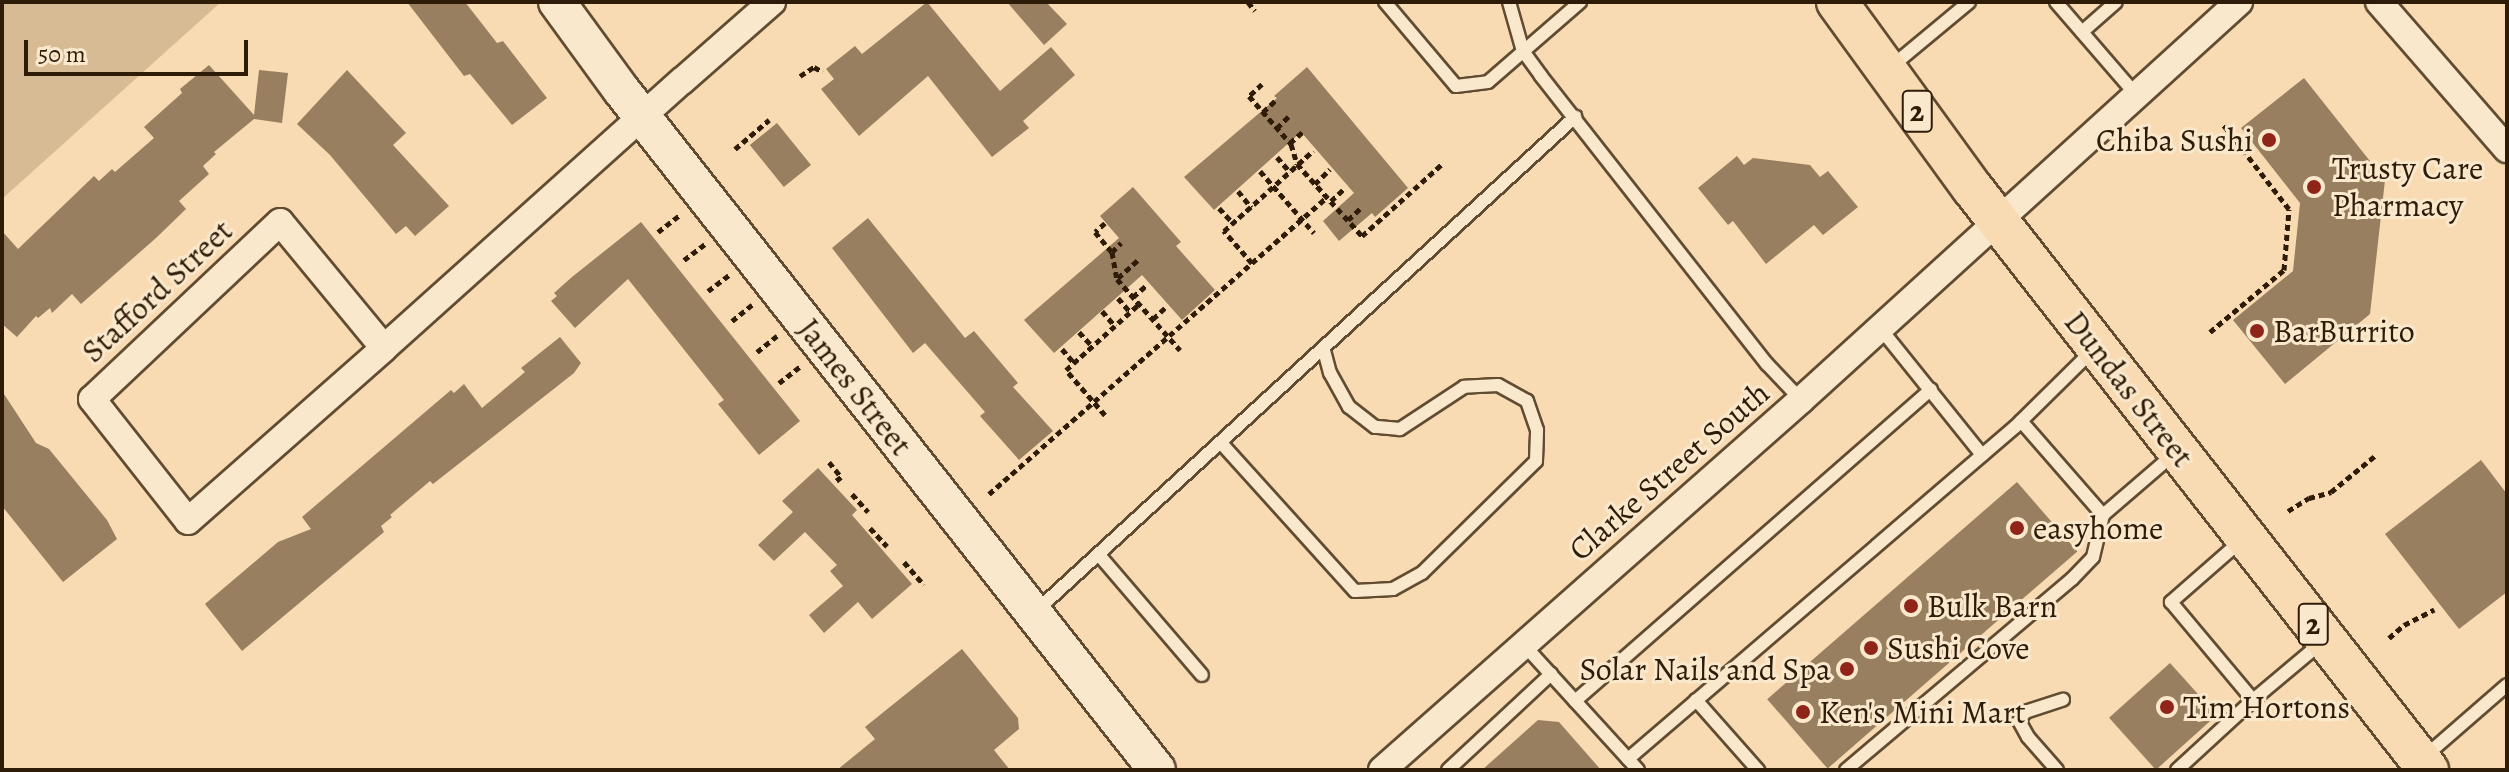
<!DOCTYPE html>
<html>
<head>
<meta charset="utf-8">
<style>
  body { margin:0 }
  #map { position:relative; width:2509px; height:772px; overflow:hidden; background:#f8dbb2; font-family:Alegreya,serif }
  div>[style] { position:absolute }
  .green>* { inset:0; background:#d6bb95 }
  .building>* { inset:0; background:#987f60; transform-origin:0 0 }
  .path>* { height:5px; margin-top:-2.5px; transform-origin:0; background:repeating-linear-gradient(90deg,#2f1c08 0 6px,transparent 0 10px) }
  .roads { filter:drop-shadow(2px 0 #614c32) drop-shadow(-2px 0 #614c32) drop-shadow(0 2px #614c32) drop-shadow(0 -2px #614c32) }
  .lane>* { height:12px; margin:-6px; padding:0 6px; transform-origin:6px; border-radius:6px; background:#fae8cd }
  .street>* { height:26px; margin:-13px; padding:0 13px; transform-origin:13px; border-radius:13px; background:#fae8cd }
  .secondary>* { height:36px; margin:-18px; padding:0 18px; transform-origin:18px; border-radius:18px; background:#fae8cd }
  .primary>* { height:40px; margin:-20px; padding:0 20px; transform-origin:20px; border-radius:20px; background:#f8dbb2 }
  .dots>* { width:22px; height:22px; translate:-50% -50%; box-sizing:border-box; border:4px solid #fae8cd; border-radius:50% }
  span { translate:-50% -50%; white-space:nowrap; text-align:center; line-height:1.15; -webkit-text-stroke:6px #fae8cd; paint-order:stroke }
  .shield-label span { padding:2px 6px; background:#fae8cd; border:2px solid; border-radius:6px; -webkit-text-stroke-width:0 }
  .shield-label { font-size:30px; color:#2f1c08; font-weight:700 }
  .poi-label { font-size:32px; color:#2f1c08 }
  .right { translate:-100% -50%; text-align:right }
  .left { translate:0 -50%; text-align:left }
  .street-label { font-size:32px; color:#2f1c08 }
  .frame { position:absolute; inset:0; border:4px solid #2f1c08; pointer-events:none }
  .scale { position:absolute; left:24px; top:40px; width:224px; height:36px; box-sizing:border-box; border:4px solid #2f1c08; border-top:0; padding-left:10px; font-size:24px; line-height:28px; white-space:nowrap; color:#2f1c08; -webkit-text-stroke:6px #fae8cd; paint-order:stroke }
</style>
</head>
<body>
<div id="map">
  <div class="green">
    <i style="clip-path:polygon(2px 2px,221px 2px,2px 199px)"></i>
  </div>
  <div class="building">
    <i style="clip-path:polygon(407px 2px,465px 2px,497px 43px,503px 41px,547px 98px,512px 125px,470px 74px,464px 76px)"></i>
    <i style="clip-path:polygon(927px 2px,1000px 91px,1051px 47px,1075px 75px,1023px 121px,1029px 128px,992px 157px,928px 76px,859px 136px,821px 89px,834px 79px,826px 69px,855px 46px,862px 54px)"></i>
    <i style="clip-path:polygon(1007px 2px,1046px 2px,1067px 24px,1044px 45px)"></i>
    <i style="clip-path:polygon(209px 65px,254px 115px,259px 70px,288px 73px,282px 123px,254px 119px,214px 152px,216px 154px,203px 166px,209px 174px,179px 201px,186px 209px,156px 238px,81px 304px,72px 294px,52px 313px,50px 308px,38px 318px,36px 316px,17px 337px,2px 324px,2px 231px,18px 249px,94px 176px,99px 181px,112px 169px,115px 172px,154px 138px,144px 127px,182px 93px,180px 89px)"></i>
    <i style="clip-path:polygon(1307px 67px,1408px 188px,1375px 217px,1372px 213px,1339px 241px,1323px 221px,1354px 193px,1301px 132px,1214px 210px,1184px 177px,1277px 98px,1274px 96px)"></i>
    <i style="clip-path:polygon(347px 70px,406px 133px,393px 145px,449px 206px,415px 236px,406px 226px,396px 234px,330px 155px,297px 124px)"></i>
    <i style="clip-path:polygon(2304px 78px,2385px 180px,2370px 314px,2285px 384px,2233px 320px,2293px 271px,2300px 203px,2241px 128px)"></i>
    <i style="left:777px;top:123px;width:54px;height:35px;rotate:51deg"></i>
    <i style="clip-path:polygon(1737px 156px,1744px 165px,1753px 158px,1810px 165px,1820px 177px,1828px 171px,1858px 207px,1823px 235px,1814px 225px,1766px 264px,1733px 221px,1728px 225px,1698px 188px)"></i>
    <i style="clip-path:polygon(1133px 187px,1181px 242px,1176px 246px,1215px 290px,1182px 320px,1142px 275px,1054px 353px,1024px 320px,1119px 238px,1100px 216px)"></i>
    <i style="clip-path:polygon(868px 218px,965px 338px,974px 331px,1018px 383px,1013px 387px,1053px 431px,1019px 460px,980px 416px,985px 412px,925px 343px,913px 353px,832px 248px)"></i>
    <i style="clip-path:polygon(641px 222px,800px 421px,759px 455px,718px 404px,724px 400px,628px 279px,575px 328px,551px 301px,557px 296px,554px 293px,572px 277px)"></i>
    <i style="clip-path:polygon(560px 337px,581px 363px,574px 373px,433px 484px,430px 481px,390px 515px,392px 517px,381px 526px,384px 532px,242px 651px,205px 604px,278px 542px,311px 529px,302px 517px,451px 390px,454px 393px,464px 384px,482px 408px,525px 372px,521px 368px)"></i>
    <i style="clip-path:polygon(2px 391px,36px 443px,49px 449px,107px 520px,117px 539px,63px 582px,2px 506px)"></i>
    <i style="clip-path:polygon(2481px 460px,2507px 494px,2507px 592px,2459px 629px,2385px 534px)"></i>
    <i style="clip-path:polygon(818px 468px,857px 510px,852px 515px,912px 584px,872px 619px,858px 602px,824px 633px,809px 615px,843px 586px,830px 571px,837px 565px,805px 532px,774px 561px,758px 545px,793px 512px,782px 501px)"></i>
    <i style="left:2017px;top:482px;width:92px;height:331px;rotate:49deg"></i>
    <i style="clip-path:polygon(962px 649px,1018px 718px,1019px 729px,994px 750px,1010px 770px,837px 770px,875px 739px,865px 727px)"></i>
    <i style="left:2170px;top:663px;width:70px;height:82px;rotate:48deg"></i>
    <i style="clip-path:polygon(1538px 720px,1559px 722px,1601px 770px,1482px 770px)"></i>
  </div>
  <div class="path">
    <i style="left:1248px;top:2px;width:11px;rotate:52deg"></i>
    <i style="left:800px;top:76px;width:17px;rotate:-33deg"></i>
    <i style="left:814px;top:67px;width:10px;rotate:29deg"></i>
    <i style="left:1262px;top:84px;width:18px;rotate:137deg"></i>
    <i style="left:1249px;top:96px;width:64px;rotate:48.8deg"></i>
    <i style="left:1291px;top:144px;width:21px;rotate:73deg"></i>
    <i style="left:1297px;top:164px;width:97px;rotate:47.9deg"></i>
    <i style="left:1362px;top:236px;width:109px;rotate:-42deg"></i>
    <i style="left:1263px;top:112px;width:18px;rotate:-43deg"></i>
    <i style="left:1277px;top:128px;width:17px;rotate:-45deg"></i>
    <i style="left:1290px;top:143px;width:18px;rotate:-41deg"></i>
    <i style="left:735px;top:149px;width:45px;rotate:-40.5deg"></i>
    <i style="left:1277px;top:157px;width:20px;rotate:49deg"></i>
    <i style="left:1260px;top:171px;width:82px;rotate:48.9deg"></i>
    <i style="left:1315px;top:184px;width:21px;rotate:-45deg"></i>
    <i style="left:1238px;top:191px;width:21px;rotate:51deg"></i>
    <i style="left:1331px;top:201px;width:19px;rotate:-43deg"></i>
    <i style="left:1219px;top:208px;width:21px;rotate:47deg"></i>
    <i style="left:1348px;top:220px;width:19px;rotate:-43deg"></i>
    <i style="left:1105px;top:223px;width:13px;rotate:138deg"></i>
    <i style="left:1095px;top:232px;width:26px;rotate:50deg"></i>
    <i style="left:1112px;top:252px;width:27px;rotate:80deg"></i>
    <i style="left:1117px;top:279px;width:95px;rotate:48.4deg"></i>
    <i style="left:658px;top:232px;width:29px;rotate:-38deg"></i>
    <i style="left:1112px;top:252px;width:13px;rotate:-45deg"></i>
    <i style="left:684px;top:260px;width:26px;rotate:-37deg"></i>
    <i style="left:1252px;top:263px;width:43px;rotate:-131.2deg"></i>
    <i style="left:1224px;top:231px;width:120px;rotate:-42deg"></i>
    <i style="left:1118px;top:278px;width:27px;rotate:-42deg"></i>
    <i style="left:708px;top:291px;width:26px;rotate:-37deg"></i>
    <i style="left:1133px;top:297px;width:18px;rotate:-41deg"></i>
    <i style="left:1118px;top:298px;width:18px;rotate:49deg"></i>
    <i style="left:1102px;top:311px;width:20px;rotate:49deg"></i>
    <i style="left:1153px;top:319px;width:18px;rotate:-43deg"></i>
    <i style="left:732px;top:321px;width:26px;rotate:-39deg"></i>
    <i style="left:1079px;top:332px;width:19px;rotate:47deg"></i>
    <i style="left:2210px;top:332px;width:97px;rotate:-40deg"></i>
    <i style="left:2284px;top:270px;width:61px;rotate:-85.3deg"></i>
    <i style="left:2289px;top:209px;width:109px;rotate:-127.9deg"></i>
    <i style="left:1062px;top:349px;width:18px;rotate:49deg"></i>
    <i style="left:757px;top:352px;width:26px;rotate:-39deg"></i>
    <i style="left:779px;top:383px;width:28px;rotate:-38deg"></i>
    <i style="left:1105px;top:415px;width:60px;rotate:-130.9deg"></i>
    <i style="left:1066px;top:370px;width:98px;rotate:-42.1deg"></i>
    <i style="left:829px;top:462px;width:19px;rotate:51deg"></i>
    <i style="left:841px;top:477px;width:6px;rotate:141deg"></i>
    <i style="left:852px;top:494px;width:24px;rotate:48deg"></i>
    <i style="left:989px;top:494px;width:450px;rotate:-41.3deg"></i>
    <i style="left:2288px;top:511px;width:25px;rotate:-32deg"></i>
    <i style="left:2309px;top:498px;width:23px;rotate:-15deg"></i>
    <i style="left:2331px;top:492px;width:58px;rotate:-39.4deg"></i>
    <i style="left:870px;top:528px;width:25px;rotate:47deg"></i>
    <i style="left:904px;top:562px;width:30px;rotate:49deg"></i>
    <i style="left:2389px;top:638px;width:20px;rotate:-41deg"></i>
    <i style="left:2404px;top:625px;width:34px;rotate:-27deg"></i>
  </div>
  <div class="roads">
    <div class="lane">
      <i style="left:1385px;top:2px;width:110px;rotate:49.8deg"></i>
      <i style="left:1456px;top:86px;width:32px;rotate:-7deg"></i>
      <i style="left:1488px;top:82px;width:122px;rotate:-41deg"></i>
      <i style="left:1509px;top:2px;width:51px;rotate:74.1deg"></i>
      <i style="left:1523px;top:51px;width:31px;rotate:54deg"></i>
      <i style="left:1541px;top:76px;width:366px;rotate:51.9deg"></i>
      <i style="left:1767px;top:364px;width:50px;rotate:46.6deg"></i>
      <i style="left:2056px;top:2px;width:125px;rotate:49.2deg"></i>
      <i style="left:2082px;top:32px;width:45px;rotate:-41.4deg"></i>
      <i style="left:1892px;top:66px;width:100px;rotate:-39.7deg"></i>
      <i style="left:1880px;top:328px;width:163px;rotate:51.2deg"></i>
      <i style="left:2021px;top:421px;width:125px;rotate:48.9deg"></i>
      <i style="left:2103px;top:515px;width:95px;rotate:-40.7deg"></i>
      <i style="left:1222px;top:444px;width:198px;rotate:47.9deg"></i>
      <i style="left:1355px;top:591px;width:38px;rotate:-3deg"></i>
      <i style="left:1393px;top:589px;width:33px;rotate:-29deg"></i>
      <i style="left:1422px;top:573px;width:160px;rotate:-44.5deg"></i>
      <i style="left:1536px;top:461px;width:31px;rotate:-88deg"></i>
      <i style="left:1537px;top:430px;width:31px;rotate:-109deg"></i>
      <i style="left:1527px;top:401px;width:33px;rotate:-151deg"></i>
      <i style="left:1498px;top:385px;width:34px;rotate:177deg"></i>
      <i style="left:1464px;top:387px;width:77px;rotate:146.7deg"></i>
      <i style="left:1400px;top:429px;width:25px;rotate:-175deg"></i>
      <i style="left:1375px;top:427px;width:33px;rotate:-142deg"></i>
      <i style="left:1349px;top:407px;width:39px;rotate:-119deg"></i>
      <i style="left:1330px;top:373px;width:23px;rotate:-105deg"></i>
      <i style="left:2243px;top:539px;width:96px;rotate:138.8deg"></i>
      <i style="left:2171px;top:602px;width:128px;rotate:50.1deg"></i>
      <i style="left:2253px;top:700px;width:90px;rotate:-40deg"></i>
      <i style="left:1099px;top:555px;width:158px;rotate:49.4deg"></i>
      <i style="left:1035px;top:612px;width:733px;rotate:-42.51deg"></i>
      <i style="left:1524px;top:645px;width:154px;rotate:47.6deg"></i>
      <i style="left:1696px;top:700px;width:94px;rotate:48.5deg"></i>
      <i style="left:1575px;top:701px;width:473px;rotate:-41.2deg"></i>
      <i style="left:2423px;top:758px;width:111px;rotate:-41deg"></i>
      <i style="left:1448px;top:770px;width:141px;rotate:-43deg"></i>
      <i style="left:1638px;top:770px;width:15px;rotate:-132deg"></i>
      <i style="left:1628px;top:759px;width:510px;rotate:-40.63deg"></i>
      <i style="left:2015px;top:427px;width:111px;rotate:-44.6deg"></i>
      <i style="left:1846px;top:770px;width:296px;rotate:-40.2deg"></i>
      <i style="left:2072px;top:579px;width:30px;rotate:-46deg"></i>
      <i style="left:2093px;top:557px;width:43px;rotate:-76.6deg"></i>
      <i style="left:2057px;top:770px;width:44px;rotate:-131.3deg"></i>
      <i style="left:2028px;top:737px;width:18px;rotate:-119deg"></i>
      <i style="left:2019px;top:721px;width:11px;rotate:-56deg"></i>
      <i style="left:2025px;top:712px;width:40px;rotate:-18deg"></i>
      <i style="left:2177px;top:770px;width:103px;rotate:-42.6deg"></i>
    </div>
    <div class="street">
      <i style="left:2379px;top:2px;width:195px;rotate:49deg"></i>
      <i style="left:384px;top:348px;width:163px;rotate:-129.5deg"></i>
      <i style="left:280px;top:222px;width:258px;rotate:136.7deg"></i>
      <i style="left:92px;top:399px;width:155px;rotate:51.8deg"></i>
      <i style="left:188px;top:521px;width:261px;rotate:-41.4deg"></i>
      <i style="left:384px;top:348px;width:400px;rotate:-41.9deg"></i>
      <i style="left:682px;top:81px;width:120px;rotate:-41.3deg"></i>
      <i style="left:1382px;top:770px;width:559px;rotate:-41.45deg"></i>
      <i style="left:1801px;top:400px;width:592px;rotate:-42.26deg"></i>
    </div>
    <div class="secondary">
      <i style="left:557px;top:2px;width:110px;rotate:53.9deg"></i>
      <i style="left:622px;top:91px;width:864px;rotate:51.76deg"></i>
    </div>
    <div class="primary">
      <i style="left:1837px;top:2px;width:231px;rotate:54deg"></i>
      <i style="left:1973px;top:189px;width:738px;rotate:51.93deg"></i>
    </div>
  </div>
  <div class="dots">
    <i style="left:2269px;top:140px;background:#8f2418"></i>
    <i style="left:2314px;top:187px;background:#8f2418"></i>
    <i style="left:2257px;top:331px;background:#8f2418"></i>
    <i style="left:2017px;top:528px;background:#8f2418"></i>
    <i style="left:1911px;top:606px;background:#8f2418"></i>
    <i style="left:1871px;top:648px;background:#8f2418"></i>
    <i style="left:1847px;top:669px;background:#8f2418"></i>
    <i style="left:2167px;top:707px;background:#8f2418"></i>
    <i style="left:1803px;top:712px;background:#8f2418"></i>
  </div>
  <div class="shield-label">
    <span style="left:1917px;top:111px">2</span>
    <span style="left:2313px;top:624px">2</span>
  </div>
  <div class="poi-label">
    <span class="right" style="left:2253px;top:140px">Chiba Sushi</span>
    <span class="left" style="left:2332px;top:187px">Trusty Care<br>Pharmacy</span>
    <span class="left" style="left:2273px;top:331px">BarBurrito</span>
    <span class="left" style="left:2033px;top:528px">easyhome</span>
    <span class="left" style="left:1927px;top:606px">Bulk Barn</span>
    <span class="left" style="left:1887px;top:648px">Sushi Cove</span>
    <span class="right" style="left:1831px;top:669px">Solar Nails and Spa</span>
    <span class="left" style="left:2183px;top:707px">Tim Hortons</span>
    <span class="left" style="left:1819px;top:712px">Ken's Mini Mart</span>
  </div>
  <div class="street-label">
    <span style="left:157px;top:291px;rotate:-43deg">Stafford Street</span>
    <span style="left:855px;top:387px;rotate:52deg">James Street</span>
    <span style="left:2129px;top:389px;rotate:52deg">Dundas Street</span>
    <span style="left:1669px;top:471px;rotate:-41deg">Clarke Street South</span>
  </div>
  <div class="frame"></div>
  <div class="scale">50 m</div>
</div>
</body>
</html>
